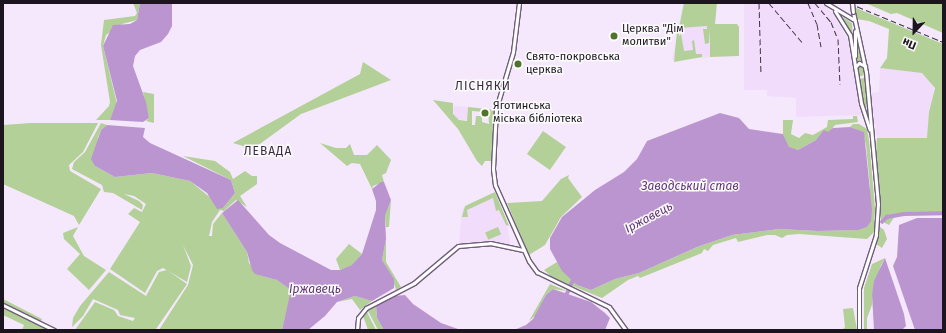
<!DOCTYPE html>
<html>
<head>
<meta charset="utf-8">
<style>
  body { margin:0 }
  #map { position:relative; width:946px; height:333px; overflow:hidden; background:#f5e8fc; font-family:"Fira Sans",sans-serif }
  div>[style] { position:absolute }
  .built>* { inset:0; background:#f1dcfc; transform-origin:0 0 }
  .green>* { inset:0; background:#b2d098; transform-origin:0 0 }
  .round { border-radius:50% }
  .water>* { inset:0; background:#bb95cf }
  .river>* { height:3.5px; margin:-1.75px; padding:0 1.75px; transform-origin:1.75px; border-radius:1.75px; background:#bb95cf }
  .roads { filter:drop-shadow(1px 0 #705e7a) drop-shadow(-1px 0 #705e7a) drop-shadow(0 1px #705e7a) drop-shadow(0 -1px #705e7a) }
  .secondary>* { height:3px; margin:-1.5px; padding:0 1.5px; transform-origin:1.5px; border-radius:1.5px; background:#fff }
  .rail>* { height:1px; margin-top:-0.5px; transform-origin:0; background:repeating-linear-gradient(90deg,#3e3542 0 6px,transparent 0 9px) }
  .bridges { filter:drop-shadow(1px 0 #705e7a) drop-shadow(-1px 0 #705e7a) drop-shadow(0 1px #705e7a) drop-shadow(0 -1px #705e7a) }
  .secondary-bridge>* { height:3px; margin:-1.5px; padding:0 1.5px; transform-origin:1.5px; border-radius:1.5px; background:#fff }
  .dots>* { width:11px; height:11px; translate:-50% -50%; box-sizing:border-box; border:2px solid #fbfbfb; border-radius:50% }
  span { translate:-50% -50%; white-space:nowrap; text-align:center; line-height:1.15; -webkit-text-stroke:3px #fbfbfb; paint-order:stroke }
  .poi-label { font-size:11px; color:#1c141f }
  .left { translate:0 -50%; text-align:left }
  .neighbourhood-label { font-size:12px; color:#392942; letter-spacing:1px }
  .water-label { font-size:12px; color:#613278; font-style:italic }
  .frame { position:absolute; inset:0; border:4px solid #1c141f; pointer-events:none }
  .north { position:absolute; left:894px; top:12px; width:40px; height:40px; -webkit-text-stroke:3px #fbfbfb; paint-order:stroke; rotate:202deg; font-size:11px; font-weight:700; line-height:16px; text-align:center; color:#1c141f }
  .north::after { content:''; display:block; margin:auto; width:14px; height:18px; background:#1c141f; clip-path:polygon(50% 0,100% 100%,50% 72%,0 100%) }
</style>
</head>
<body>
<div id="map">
  <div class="built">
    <i style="clip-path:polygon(683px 3px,716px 3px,710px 29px,713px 57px,672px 60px)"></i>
    <i style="clip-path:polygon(744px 3px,821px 3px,833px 13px,848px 40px,861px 115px,796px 117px,796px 98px,767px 96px,767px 90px,744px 90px)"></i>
    <i style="clip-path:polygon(880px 68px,922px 73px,934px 86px,927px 138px,877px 138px,870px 93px,879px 92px)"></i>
    <i style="left:454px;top:106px;width:14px;height:13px;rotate:4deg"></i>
    <i style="clip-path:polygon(492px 193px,507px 225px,511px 246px,490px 242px,459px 245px,462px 209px)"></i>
  </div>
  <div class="green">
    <i style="clip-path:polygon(133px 3px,140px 3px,137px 20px,122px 24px,106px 35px,103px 46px,117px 104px,110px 120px,96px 120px,109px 106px,110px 102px,101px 45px,104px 20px,135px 16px,137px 13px)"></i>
    <i style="clip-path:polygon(684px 3px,717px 3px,715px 24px,737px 24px,739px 27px,739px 56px,710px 57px,710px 30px,709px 43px,705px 44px,703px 29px,707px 29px,707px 26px,679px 28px)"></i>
    <i style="clip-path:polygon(865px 3px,943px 3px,943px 33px,897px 13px,891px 14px)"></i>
    <i style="clip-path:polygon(856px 8px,943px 44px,943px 212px,895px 216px,889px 225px,881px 221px,876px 151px,877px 138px,927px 138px,929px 112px,935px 88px,922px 73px,880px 68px,887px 58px,889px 29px,869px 21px,856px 19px)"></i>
    <i style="clip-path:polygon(841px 16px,852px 23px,854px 57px,851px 36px)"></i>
    <i style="clip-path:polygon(677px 31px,681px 34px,685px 56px,684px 51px,693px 50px,692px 41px,694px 40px,696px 54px,702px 54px,702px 57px,674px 62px)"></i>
    <i style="clip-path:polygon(856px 38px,860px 54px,863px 63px,856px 64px)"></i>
    <i style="clip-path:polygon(363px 62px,391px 80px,301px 114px,253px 149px,233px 143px,360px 74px)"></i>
    <i class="round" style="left:856px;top:66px;width:10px;height:10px"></i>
    <i style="clip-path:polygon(865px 78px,868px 107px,864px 108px,858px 79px)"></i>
    <i style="clip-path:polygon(143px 92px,154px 94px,154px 123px,146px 121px,149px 118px)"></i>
    <i style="clip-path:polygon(433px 100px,453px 103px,453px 114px,459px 120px,467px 121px,468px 107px,487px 109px,485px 112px,472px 111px,472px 125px,475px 125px,476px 116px,482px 116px,482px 122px,489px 124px,488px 109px,495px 110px,491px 161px,485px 161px,482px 166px,477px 161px,458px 129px)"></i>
    <i style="clip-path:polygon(853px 116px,857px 116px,858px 122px,835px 125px,830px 132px,798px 150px,789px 148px,783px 134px,783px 120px,793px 120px,791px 134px,799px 138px,805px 133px,813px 135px,827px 127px,828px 120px,853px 119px)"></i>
    <i style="clip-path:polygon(31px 123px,98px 123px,83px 152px,69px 165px,70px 171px,101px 189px,79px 225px,74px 216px,3px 184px,3px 125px)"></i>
    <i style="clip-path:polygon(101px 123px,107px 125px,101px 130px,98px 137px,95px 166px,115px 177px,152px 173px,190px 181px,223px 208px,235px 193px,231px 180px,183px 156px,215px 161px,230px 172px,233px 179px,245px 171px,252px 176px,257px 176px,257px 184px,240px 196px,247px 207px,236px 200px,224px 211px,220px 210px,212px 222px,209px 236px,212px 236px,213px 224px,222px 213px,247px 252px,249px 263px,260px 275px,277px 280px,292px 290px,282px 330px,159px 330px,188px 285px,193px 265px,183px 245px,191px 266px,187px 282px,163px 268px,157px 271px,145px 293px,110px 269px,140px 222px,128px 214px,134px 208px,142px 212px,146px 204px,134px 196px,124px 194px,139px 201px,143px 205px,142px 210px,113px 193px,104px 192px,102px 185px,72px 169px,74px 162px,85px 152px)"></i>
    <i style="clip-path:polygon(853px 124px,859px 124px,867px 129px,869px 140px,875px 208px,874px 232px,867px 239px,799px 234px,787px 235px,782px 238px,775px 235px,767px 235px,738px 242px,736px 238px,713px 245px,708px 251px,704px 249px,702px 253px,640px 278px,638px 276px,628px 280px,602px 298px,553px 278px,544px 270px,557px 262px,577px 285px,591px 290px,615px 279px,639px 273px,697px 247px,732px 235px,779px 229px,818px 231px,859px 230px,867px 227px,870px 186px,866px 145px,863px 132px,850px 127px)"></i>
    <i style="left:543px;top:131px;width:28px;height:28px;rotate:35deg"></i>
    <i style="clip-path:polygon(320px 143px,336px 148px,346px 148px,350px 144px,354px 155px,367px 155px,377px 145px,391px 160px,386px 173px,382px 175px,384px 182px,373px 186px,372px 189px,360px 164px,352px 163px,347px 166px)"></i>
    <i style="clip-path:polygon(569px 175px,568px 178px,582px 197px,561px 217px,545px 245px,529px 255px,507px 203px,542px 201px,561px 179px)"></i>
    <i style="clip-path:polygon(495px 192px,509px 226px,506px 225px,499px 210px,496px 211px,493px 198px,467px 210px,468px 217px,462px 217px,465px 206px)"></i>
    <i style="clip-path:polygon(391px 200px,389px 227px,386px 227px,385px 216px)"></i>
    <i style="clip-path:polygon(78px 227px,73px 236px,84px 256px,106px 270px,89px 290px,67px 269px,80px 254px,64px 239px,63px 233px)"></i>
    <i style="left:498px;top:227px;width:8px;height:14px;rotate:67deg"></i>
    <i style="clip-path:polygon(880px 227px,884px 230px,887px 239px,882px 248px,876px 244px)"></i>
    <i style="clip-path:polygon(386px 239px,386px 262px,401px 287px,396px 290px,391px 275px,382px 260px)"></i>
    <i style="clip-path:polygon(349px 244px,362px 254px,353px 265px,340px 270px,336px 259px)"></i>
    <i style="clip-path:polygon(885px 258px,881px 265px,872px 295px,872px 305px,867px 318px,867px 330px,864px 330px,864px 288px,872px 264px)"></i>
    <i style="clip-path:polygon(167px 270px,187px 284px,156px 329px,75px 330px,95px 302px,114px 310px,118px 316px,133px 321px,135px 318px,120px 315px,118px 310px,93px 299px,83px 316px,72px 327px,73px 318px,80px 306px,109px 272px,146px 296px,159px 272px)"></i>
    <i style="clip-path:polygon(550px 284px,567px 291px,553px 289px,546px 295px,538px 313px,529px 321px)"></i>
    <i style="clip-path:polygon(355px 296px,372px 301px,360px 310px,352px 299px,337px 302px)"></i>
    <i style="clip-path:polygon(3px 299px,42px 319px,41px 321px,3px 303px)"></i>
    <i style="clip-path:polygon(373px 306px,376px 307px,377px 318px,384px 330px,378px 330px,368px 311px)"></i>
    <i style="clip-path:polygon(3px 307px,51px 330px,22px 330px,24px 325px,3px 315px)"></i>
    <i style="clip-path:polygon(853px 308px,857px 330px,842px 330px,845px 327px,843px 309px)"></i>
    <i style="clip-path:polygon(364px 311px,367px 312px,376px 330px,368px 330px,362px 313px)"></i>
  </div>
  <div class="water">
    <i style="clip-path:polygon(140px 3px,172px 3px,172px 26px,168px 34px,161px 42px,140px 50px,135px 56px,133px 66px,146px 102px,149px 118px,143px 122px,110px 120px,117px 101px,103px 46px,113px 25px,130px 24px,137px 20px)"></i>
    <i style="clip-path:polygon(720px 113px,739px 118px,749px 129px,783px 134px,789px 147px,798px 150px,816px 140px,824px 130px,828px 132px,833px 128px,850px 127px,864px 132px,872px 210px,871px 221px,867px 227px,859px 230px,818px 231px,779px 229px,732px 235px,697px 247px,639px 273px,615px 279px,591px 290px,577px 285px,562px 271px,550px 249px,550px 238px,562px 217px,595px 190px,624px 172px,637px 159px,647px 141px)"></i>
    <i style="clip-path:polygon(107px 125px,145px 128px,143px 137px,150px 143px,231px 180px,235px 193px,223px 208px,217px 209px,207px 193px,190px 181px,152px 173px,115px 177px,95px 166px,91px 159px,101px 130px)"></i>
    <i style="clip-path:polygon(381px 182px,384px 182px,391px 200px,385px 216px,386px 239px,382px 260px,394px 279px,394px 288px,372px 301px,355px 296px,337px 302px,325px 316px,308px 330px,282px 330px,291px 290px,277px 280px,255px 274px,252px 270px,247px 252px,222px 213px,238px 200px,269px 235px,280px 243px,331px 270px,340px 270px,352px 265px,362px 254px,376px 210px,376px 201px,372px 189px)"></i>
    <i style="clip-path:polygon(917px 218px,943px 218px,943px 330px,915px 330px,893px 266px,897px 257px,899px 225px)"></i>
    <i style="clip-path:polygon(885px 258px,904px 314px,906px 326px,902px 330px,874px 330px,872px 295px,874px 281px)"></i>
    <i style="clip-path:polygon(553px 289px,591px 302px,605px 313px,610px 318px,605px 330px,514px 330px,526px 325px,533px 319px,546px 295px)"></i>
    <i style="clip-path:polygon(405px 295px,413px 304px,441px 323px,458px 329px,483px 330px,384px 330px,377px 318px,376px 305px,393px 296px)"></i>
  </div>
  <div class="river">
    <i style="left:882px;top:222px;width:7px;rotate:-45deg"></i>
    <i style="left:887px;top:217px;width:17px;rotate:-10deg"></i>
    <i style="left:904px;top:214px;width:39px;rotate:-1deg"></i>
    <i style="left:570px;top:286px;width:10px;rotate:-61deg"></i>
    <i style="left:565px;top:297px;width:8px;rotate:-60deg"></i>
  </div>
  <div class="roads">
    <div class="secondary">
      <i style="left:519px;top:3px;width:49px;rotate:97deg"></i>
      <i style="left:513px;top:52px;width:59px;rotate:106.6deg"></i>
      <i style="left:496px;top:109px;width:60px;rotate:92.9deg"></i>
      <i style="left:493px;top:169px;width:16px;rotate:83deg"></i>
      <i style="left:495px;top:185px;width:83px;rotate:65.9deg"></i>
      <i style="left:529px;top:261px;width:14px;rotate:54deg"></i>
      <i style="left:537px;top:272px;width:80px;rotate:25.9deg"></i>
      <i style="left:609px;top:307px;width:29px;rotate:54deg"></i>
      <i style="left:826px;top:3px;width:33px;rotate:31deg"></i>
      <i style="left:835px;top:11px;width:28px;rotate:58deg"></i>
      <i style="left:850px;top:35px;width:69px;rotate:80.8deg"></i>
      <i style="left:861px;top:103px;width:28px;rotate:72deg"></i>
      <i style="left:853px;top:12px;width:61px;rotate:77.8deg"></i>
      <i style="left:866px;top:72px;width:133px;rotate:84.8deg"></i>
      <i style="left:878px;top:204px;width:31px;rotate:94deg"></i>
      <i style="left:876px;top:235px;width:56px;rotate:107.8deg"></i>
      <i style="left:859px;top:288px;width:42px;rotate:90deg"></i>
      <i style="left:855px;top:31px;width:25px;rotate:90deg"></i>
      <i style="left:855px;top:67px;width:6px;rotate:-45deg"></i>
      <i style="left:859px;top:63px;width:7px;rotate:27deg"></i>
      <i style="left:3px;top:305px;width:57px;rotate:26.1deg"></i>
      <i style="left:357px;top:330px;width:12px;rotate:-85deg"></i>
      <i style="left:358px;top:318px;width:13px;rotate:-51deg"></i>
      <i style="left:366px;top:308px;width:54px;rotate:-27.5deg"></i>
      <i style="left:414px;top:283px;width:57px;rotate:-40.1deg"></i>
      <i style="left:458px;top:246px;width:32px;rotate:-5deg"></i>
      <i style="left:490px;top:243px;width:35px;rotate:12deg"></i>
    </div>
  </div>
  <div class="rail">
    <i style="left:759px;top:3px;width:71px;rotate:88.4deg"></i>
    <i style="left:769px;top:3px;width:51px;rotate:49.8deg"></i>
    <i style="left:808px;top:3px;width:23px;rotate:67deg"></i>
    <i style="left:817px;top:24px;width:23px;rotate:80deg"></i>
    <i style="left:815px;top:3px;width:25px;rotate:50deg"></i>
    <i style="left:831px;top:22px;width:18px;rotate:68deg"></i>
    <i style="left:838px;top:39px;width:45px;rotate:87.5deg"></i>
    <i style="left:849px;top:3px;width:102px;rotate:22.5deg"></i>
  </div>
  <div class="bridges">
    <div class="secondary-bridge">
      <i style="left:852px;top:3px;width:9px;rotate:84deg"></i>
    </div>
  </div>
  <div class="dots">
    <i style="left:614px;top:36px;background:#50732b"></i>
    <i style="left:518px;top:64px;background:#50732b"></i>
    <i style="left:485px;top:113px;background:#50732b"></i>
  </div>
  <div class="poi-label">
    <span class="left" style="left:622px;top:36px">Церква "Дім<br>молитви"</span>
    <span class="left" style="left:526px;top:64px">Свято-покровська<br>церква</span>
    <span class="left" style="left:493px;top:113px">Яготинська<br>міська бібліотека</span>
  </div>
  <div class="neighbourhood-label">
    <span style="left:483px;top:87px">ЛІСНЯКИ</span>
    <span style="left:268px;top:152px">ЛЕВАДА</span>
  </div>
  <div class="water-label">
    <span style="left:690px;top:187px">Заводський став</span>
    <span style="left:649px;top:218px;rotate:-28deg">Іржавець</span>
    <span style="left:315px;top:290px">Іржавець</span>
  </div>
  <div class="frame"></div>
  <div class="north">Пн</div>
</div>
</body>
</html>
